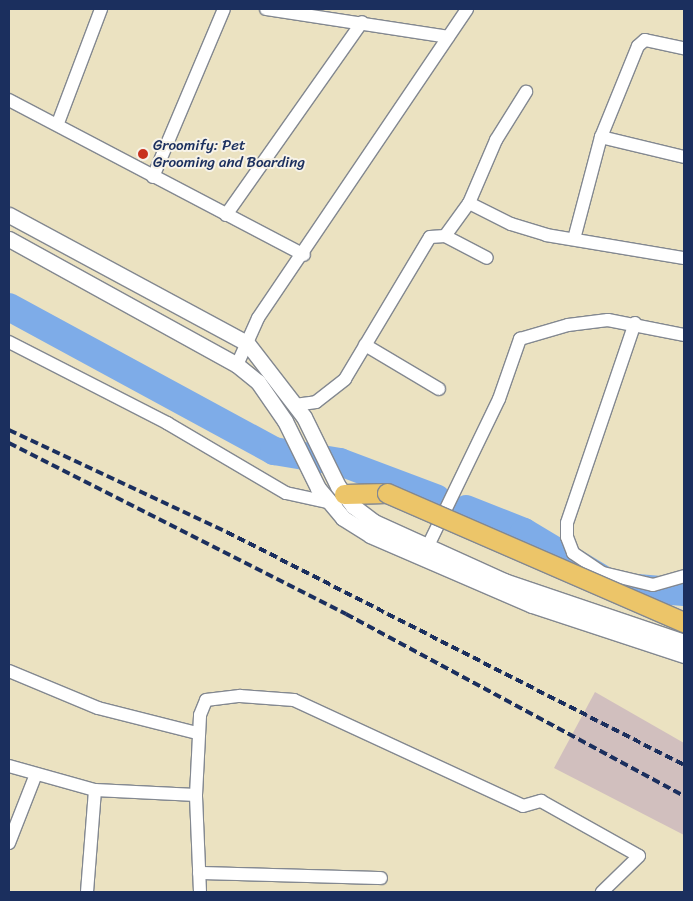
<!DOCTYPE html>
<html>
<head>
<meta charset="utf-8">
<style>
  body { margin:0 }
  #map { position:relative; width:693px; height:901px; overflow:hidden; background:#ebe2c1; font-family:Sriracha,sans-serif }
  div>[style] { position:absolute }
  .industrial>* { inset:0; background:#d1bfbe }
  .river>* { height:28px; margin:-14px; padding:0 14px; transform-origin:14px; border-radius:14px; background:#7eace8 }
  .roads { filter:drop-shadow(1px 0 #838890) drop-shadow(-1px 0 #838890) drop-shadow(0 1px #838890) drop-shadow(0 -1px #838890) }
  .minor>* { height:12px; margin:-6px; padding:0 6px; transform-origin:6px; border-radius:6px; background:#fff }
  .tertiary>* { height:15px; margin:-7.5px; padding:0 7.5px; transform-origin:7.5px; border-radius:7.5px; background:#fff }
  .primary>* { height:19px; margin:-9.5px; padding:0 9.5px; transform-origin:9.5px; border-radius:9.5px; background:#ecc569 }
  .rail>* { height:4px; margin-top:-2px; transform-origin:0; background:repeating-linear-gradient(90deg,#1b2f5e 0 8px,transparent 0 12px) }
  .bridges { filter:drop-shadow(1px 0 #838890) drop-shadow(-1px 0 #838890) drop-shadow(0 1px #838890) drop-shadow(0 -1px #838890) }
  .primary-bridge>* { height:19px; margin:-9.5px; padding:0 9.5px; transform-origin:9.5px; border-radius:9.5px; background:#ecc569 }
  .dots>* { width:14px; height:14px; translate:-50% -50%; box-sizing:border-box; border:2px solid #f7f3e8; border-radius:50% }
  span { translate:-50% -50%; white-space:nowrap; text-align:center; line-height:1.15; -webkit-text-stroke:4px #f7f3e8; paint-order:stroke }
  .poi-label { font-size:15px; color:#1b2f5e }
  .left { translate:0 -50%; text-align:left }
  .frame { position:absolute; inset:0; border:10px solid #1b2f5e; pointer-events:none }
</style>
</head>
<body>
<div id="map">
  <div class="industrial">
    <i style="clip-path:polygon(595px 692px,684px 743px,684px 835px,554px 768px)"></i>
  </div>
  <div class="river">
    <i style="left:9px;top:307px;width:302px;rotate:28.5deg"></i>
    <i style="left:274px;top:451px;width:67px;rotate:9.5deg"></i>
    <i style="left:340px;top:462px;width:103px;rotate:20.6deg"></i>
    <i style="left:466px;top:509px;width:62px;rotate:21.6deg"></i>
    <i style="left:524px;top:532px;width:105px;rotate:31deg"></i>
    <i style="left:614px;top:586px;width:70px;rotate:4.9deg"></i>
  </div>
  <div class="roads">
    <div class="minor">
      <i style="left:266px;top:9px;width:184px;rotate:8.7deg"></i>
      <i style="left:9px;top:100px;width:333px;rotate:27.7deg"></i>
      <i style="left:58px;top:123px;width:122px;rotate:-69.3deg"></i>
      <i style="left:601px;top:137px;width:85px;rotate:13.5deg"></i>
      <i style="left:153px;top:177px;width:182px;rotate:-67.1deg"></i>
      <i style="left:469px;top:203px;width:47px;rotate:26.6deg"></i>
      <i style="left:511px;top:224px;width:37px;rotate:17deg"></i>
      <i style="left:546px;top:235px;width:140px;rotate:9.5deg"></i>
      <i style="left:226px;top:215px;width:236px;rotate:-54.8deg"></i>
      <i style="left:445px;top:236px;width:47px;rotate:27.6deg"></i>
      <i style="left:574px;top:239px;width:106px;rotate:-75.2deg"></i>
      <i style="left:601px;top:137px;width:98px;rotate:-67.9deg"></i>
      <i style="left:638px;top:46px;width:9px;rotate:-41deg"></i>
      <i style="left:645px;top:40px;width:40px;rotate:12deg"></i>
      <i style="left:635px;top:323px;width:211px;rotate:108.8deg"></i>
      <i style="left:567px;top:523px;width:14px;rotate:90deg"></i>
      <i style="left:567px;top:537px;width:17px;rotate:69deg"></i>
      <i style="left:573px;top:553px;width:36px;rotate:34deg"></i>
      <i style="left:603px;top:573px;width:51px;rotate:13.5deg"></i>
      <i style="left:653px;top:585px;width:32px;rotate:-16deg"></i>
      <i style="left:9px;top:342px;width:178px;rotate:27.1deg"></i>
      <i style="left:167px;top:423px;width:138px;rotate:30.5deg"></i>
      <i style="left:286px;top:493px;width:51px;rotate:12.4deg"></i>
      <i style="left:365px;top:345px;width:86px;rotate:30.7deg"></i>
      <i style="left:237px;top:365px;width:51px;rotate:-65.9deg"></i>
      <i style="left:258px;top:318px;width:373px;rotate:-55.9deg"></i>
      <i style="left:295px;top:405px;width:21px;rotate:-8deg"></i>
      <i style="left:316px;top:402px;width:37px;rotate:-38deg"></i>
      <i style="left:345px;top:379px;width:165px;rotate:-59.1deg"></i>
      <i style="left:430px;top:237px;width:15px;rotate:-4deg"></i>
      <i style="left:445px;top:236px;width:41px;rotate:-54deg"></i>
      <i style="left:469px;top:203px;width:69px;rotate:-66.8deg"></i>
      <i style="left:496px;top:140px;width:57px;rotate:-58deg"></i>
      <i style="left:427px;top:548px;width:165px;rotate:-64.2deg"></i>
      <i style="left:499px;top:399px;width:64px;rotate:-70.7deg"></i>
      <i style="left:520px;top:339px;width:50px;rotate:-16.3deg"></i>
      <i style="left:568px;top:325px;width:40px;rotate:-7.1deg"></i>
      <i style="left:608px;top:320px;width:77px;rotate:11.2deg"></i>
      <i style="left:9px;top:671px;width:96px;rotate:22.6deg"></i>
      <i style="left:98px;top:708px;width:102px;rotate:14.2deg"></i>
      <i style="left:9px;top:766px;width:89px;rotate:15.6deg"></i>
      <i style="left:95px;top:790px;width:101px;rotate:2.8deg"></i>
      <i style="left:9px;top:843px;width:74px;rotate:-68.6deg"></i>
      <i style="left:199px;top:873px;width:182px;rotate:1.6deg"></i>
      <i style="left:87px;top:892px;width:102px;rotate:-85.5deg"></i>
      <i style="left:200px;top:892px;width:97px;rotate:-92.4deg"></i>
      <i style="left:196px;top:795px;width:80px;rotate:-87.1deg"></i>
      <i style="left:200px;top:715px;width:16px;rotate:-68deg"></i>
      <i style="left:206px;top:700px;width:34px;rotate:-7deg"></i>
      <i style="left:240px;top:696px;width:54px;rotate:4.2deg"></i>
      <i style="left:294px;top:700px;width:252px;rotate:24.8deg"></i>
      <i style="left:523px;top:806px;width:19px;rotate:-16deg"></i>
      <i style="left:541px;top:801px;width:112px;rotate:29.3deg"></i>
      <i style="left:639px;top:856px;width:52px;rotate:135.8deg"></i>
    </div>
    <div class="tertiary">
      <i style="left:9px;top:215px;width:270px;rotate:28.3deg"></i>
      <i style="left:247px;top:343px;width:93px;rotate:52.4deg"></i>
      <i style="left:304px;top:417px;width:77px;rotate:63.8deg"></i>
      <i style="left:338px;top:486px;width:25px;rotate:53deg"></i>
      <i style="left:353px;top:506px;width:26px;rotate:37deg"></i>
      <i style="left:374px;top:522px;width:143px;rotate:24.4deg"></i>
      <i style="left:504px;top:581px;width:190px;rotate:18.7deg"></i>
      <i style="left:9px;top:239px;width:260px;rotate:28.9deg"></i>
      <i style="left:237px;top:365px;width:27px;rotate:39deg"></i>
      <i style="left:258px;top:382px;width:47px;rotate:55.3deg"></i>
      <i style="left:285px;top:421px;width:75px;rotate:63.8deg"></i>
      <i style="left:318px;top:488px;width:39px;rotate:50deg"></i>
      <i style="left:343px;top:518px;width:32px;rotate:32deg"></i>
      <i style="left:370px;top:535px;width:176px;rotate:23.4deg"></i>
      <i style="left:532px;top:605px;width:160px;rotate:18.2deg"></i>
    </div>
    <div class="primary">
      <i style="left:344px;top:494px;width:43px;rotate:-1.3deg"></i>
    </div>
  </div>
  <div class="rail">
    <i style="left:9px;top:430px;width:241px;rotate:25.1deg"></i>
    <i style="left:227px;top:532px;width:513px;rotate:27.01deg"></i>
    <i style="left:9px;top:443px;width:378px;rotate:26.9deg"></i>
    <i style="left:346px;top:614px;width:384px;rotate:28.3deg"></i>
  </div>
  <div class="bridges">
    <div class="primary-bridge">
      <i style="left:387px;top:493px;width:324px;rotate:23.5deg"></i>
    </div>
  </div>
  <div class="dots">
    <i style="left:143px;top:154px;background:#c8321e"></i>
  </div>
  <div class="poi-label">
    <span class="left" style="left:153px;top:154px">Groomify: Pet<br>Grooming and Boarding</span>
  </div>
  <div class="frame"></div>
</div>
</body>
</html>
